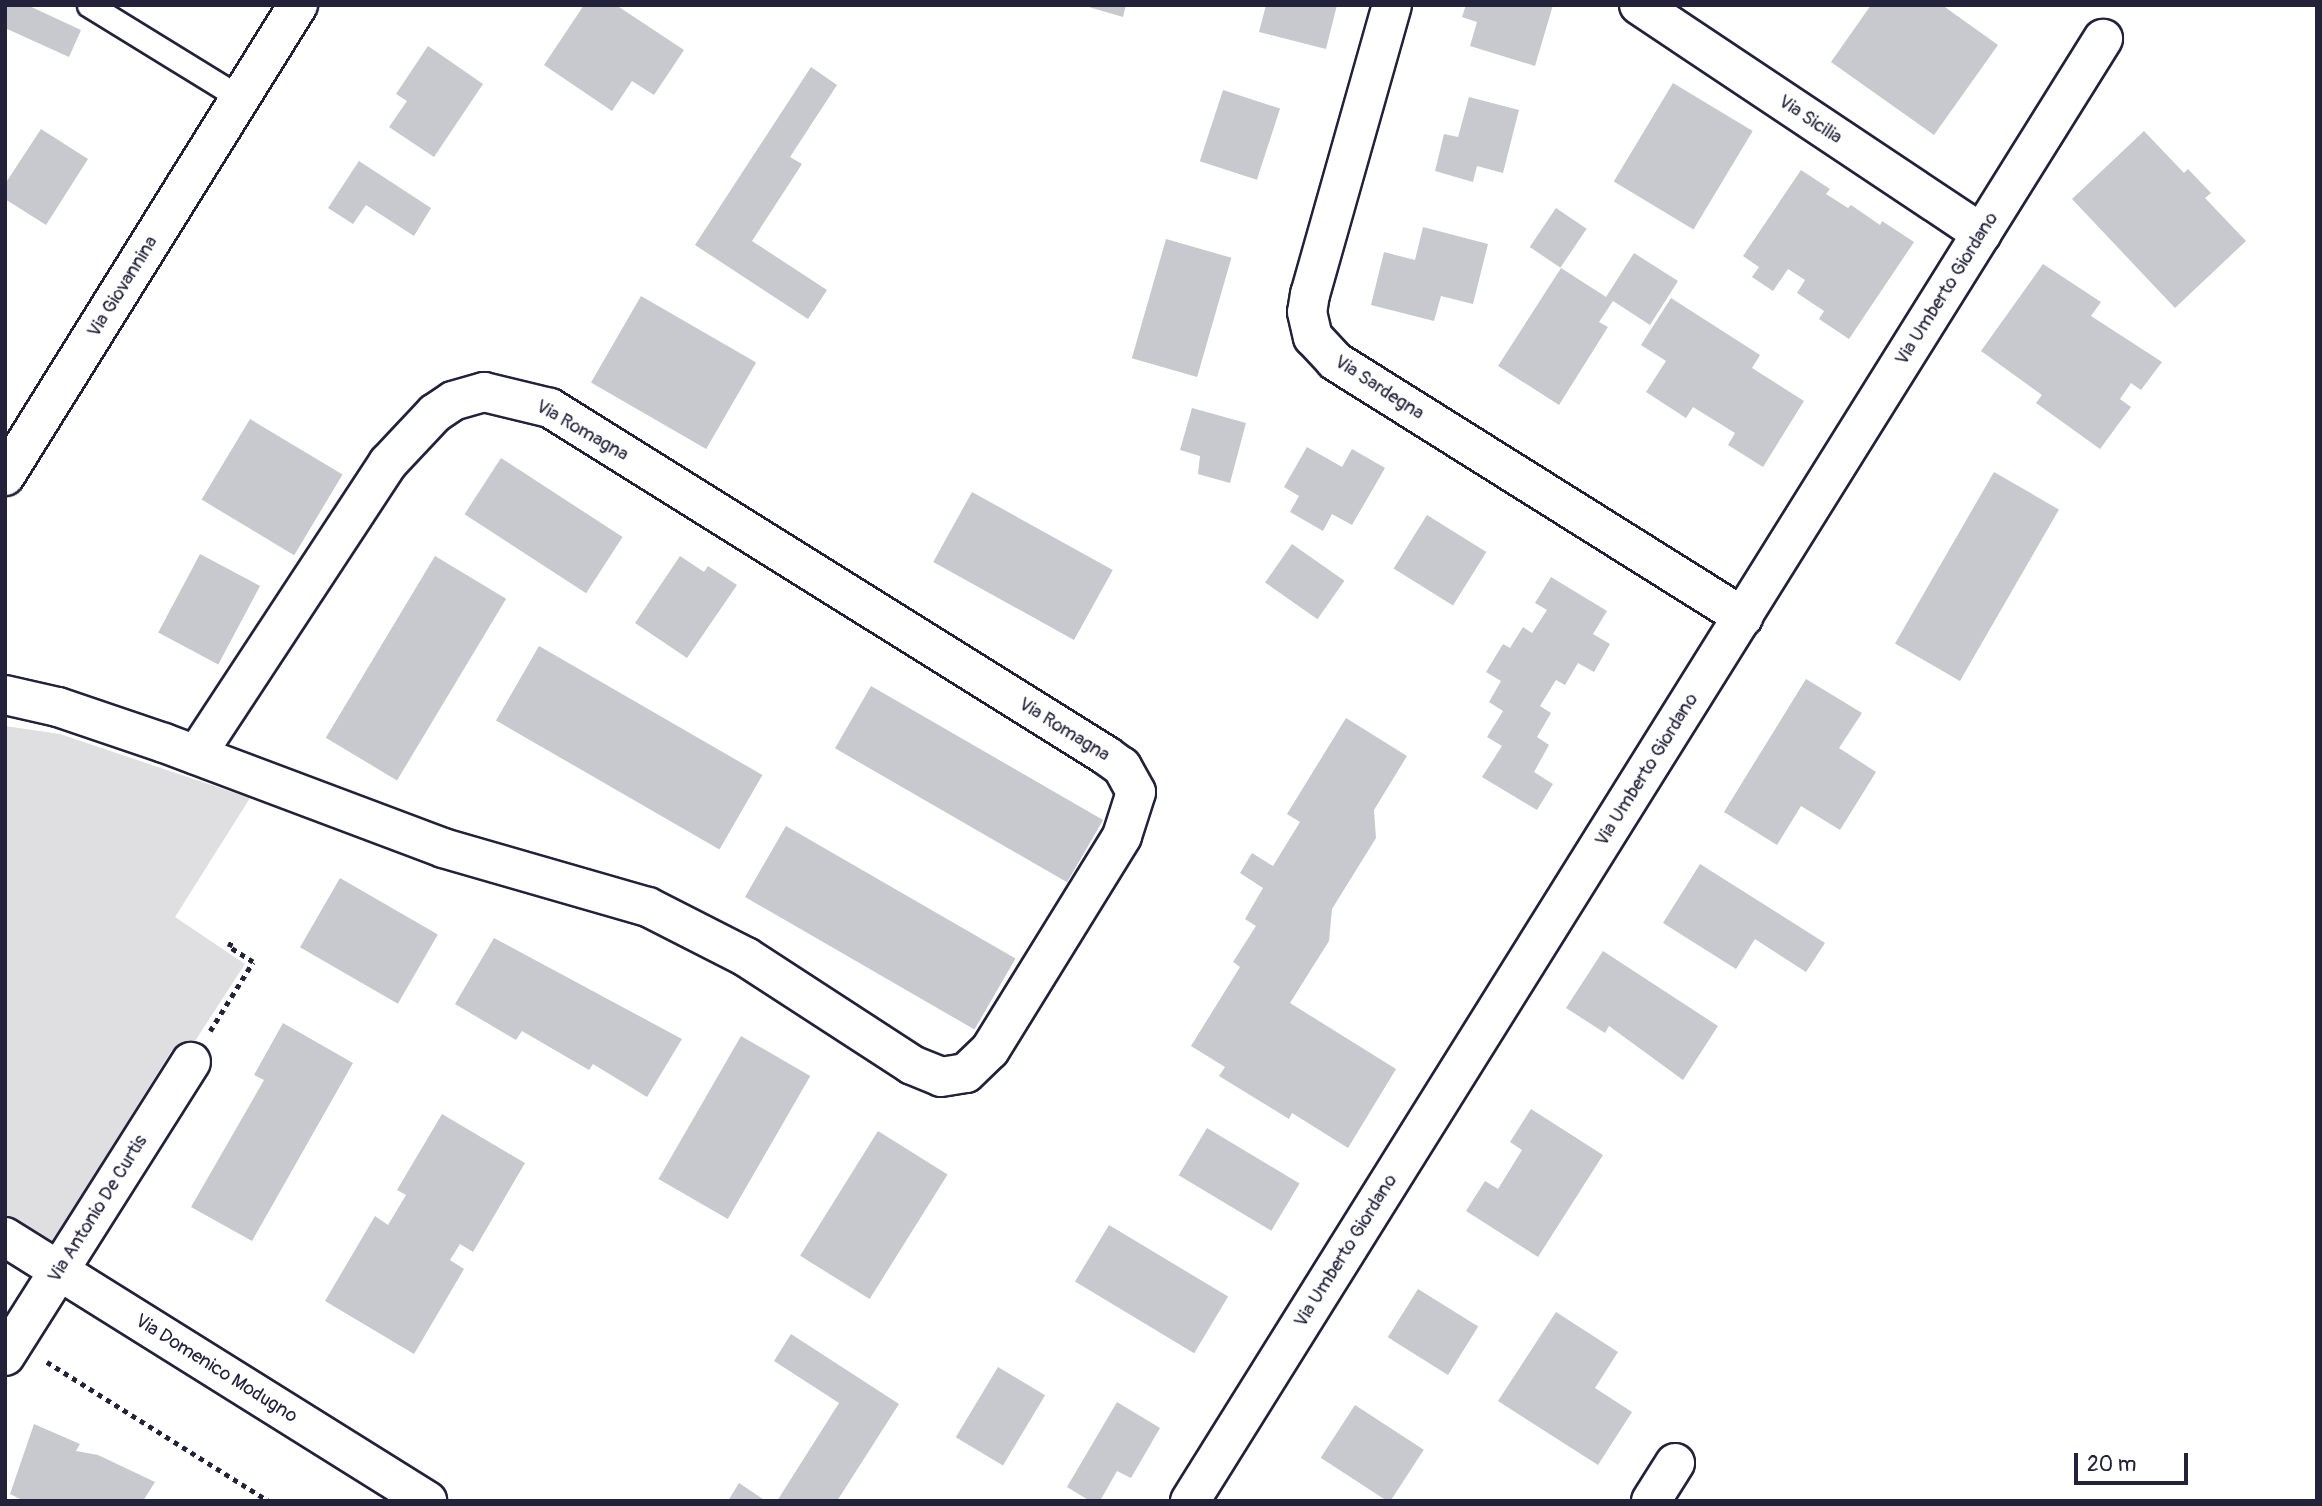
<!DOCTYPE html>
<html>
<head>
<meta charset="utf-8">
<style>
  body { margin:0 }
  #map { position:relative; width:2322px; height:1506px; overflow:hidden; background:#fff; font-family:Pangolin,sans-serif }
  div>[style] { position:absolute }
  .green>* { inset:0; background:#dfdfe2 }
  .building>* { inset:0; background:#c8c8cf; transform-origin:0 0 }
  .path>* { height:4.5px; margin-top:-2.25px; transform-origin:0; background:repeating-linear-gradient(90deg,#22223b 0 5px,transparent 0 10px) }
  .roads { filter:drop-shadow(2px 0 #22223b) drop-shadow(-2px 0 #22223b) drop-shadow(0 2px #22223b) drop-shadow(0 -2px #22223b) }
  .service>* { height:23px; margin:-11.5px; padding:0 11.5px; transform-origin:11.5px; border-radius:11.5px; background:#fff }
  .minor>* { height:38px; margin:-19px; padding:0 19px; transform-origin:19px; border-radius:19px; background:#fff }
  .tertiary>* { height:38px; margin:-19px; padding:0 19px; transform-origin:19px; border-radius:19px; background:#fff }
  span { translate:-50% -50%; white-space:nowrap; text-align:center; line-height:1.15; -webkit-text-stroke:5px #fff; paint-order:stroke }
  .street-label { font-size:19px; color:#22223b }
  .frame { position:absolute; inset:0; border:7px solid #22223b; pointer-events:none }
  .scale { position:absolute; left:2074px; top:1453px; width:114px; height:32px; box-sizing:border-box; border:4px solid #22223b; border-top:0; padding-left:9px; font-size:21px; line-height:24px; white-space:nowrap; color:#22223b; -webkit-text-stroke:5px #fff; paint-order:stroke }
</style>
</head>
<body>
<div id="map">
  <div class="green">
    <i style="clip-path:polygon(5px 726px,60px 734px,250px 798px,175px 917px,245px 964px,184px 1058px,172px 1050px,51px 1244px,5px 1216px)"></i>
  </div>
  <div class="building">
    <i style="clip-path:polygon(5px 5px,27px 5px,81px 30px,69px 57px,5px 28px)"></i>
    <i style="clip-path:polygon(584px 5px,616px 5px,684px 50px,654px 95px,632px 81px,612px 111px,544px 65px)"></i>
    <i style="clip-path:polygon(1082px 5px,1126px 5px,1123px 17px)"></i>
    <i style="clip-path:polygon(1266px 5px,1337px 5px,1326px 49px,1259px 32px)"></i>
    <i style="clip-path:polygon(1466px 5px,1553px 5px,1535px 66px,1470px 46px,1477px 22px,1462px 17px)"></i>
    <i style="clip-path:polygon(1871px 5px,1942px 5px,1998px 45px,1934px 135px,1831px 62px)"></i>
    <i style="clip-path:polygon(428px 46px,483px 84px,434px 157px,389px 127px,407px 101px,396px 94px)"></i>
    <i style="clip-path:polygon(811px 67px,837px 85px,790px 157px,802px 164px,752px 241px,827px 290px,808px 319px,695px 245px)"></i>
    <i style="left:1673px;top:83px;width:93px;height:115px;rotate:31deg"></i>
    <i style="left:1223px;top:90px;width:60px;height:75px;rotate:18deg"></i>
    <i style="clip-path:polygon(1469px 97px,1519px 110px,1503px 173px,1477px 166px,1473px 182px,1435px 171px,1444px 134px,1458px 137px)"></i>
    <i style="clip-path:polygon(41px 129px,88px 159px,46px 225px,5px 199px,5px 184px)"></i>
    <i style="clip-path:polygon(2144px 131px,2184px 173px,2188px 169px,2211px 193px,2205px 198px,2246px 241px,2175px 308px,2072px 199px)"></i>
    <i style="clip-path:polygon(359px 161px,431px 208px,414px 236px,366px 205px,353px 224px,328px 208px)"></i>
    <i style="clip-path:polygon(1801px 170px,1830px 189px,1826px 194px,1848px 208px,1851px 205px,1880px 225px,1882px 221px,1914px 242px,1849px 339px,1819px 319px,1824px 311px,1797px 293px,1805px 280px,1788px 269px,1773px 291px,1752px 277px,1759px 267px,1743px 256px)"></i>
    <i style="left:1556px;top:208px;width:37px;height:47px;rotate:34deg"></i>
    <i style="clip-path:polygon(1423px 227px,1488px 244px,1473px 304px,1441px 296px,1434px 321px,1371px 305px,1384px 252px,1415px 260px)"></i>
    <i style="left:1166px;top:239px;width:68px;height:124px;rotate:16deg"></i>
    <i style="clip-path:polygon(1634px 253px,1678px 281px,1650px 325px,1613px 301px,1599px 322px,1608px 327px,1559px 405px,1498px 366px,1561px 268px,1606px 297px)"></i>
    <i style="clip-path:polygon(2043px 264px,2101px 302px,2091px 316px,2162px 362px,2141px 390px,2131px 383px,2120px 399px,2131px 407px,2100px 449px,2036px 403px,2042px 395px,1981px 351px)"></i>
    <i style="left:641px;top:296px;width:133px;height:100px;rotate:30deg"></i>
    <i style="clip-path:polygon(1671px 298px,1760px 355px,1752px 368px,1804px 401px,1763px 467px,1728px 445px,1735px 433px,1693px 407px,1686px 418px,1646px 392px,1666px 361px,1641px 345px)"></i>
    <i style="clip-path:polygon(1192px 408px,1246px 423px,1230px 483px,1198px 474px,1200px 456px,1180px 450px)"></i>
    <i style="left:250px;top:419px;width:108px;height:94px;rotate:31deg"></i>
    <i style="clip-path:polygon(1307px 447px,1342px 467px,1352px 449px,1385px 468px,1352px 525px,1332px 514px,1323px 531px,1290px 512px,1299px 496px,1284px 487px)"></i>
    <i style="left:501px;top:458px;width:145px;height:67px;rotate:33deg"></i>
    <i style="left:1994px;top:472px;width:75px;height:198px;rotate:30deg"></i>
    <i style="left:972px;top:492px;width:161px;height:80px;rotate:29deg"></i>
    <i style="left:1427px;top:515px;width:70px;height:63px;rotate:32deg"></i>
    <i style="left:1292px;top:544px;width:64px;height:47px;rotate:35deg"></i>
    <i style="left:200px;top:554px;width:68px;height:89px;rotate:28deg"></i>
    <i style="left:435px;top:556px;width:83px;height:212px;rotate:31deg"></i>
    <i style="clip-path:polygon(680px 556px,704px 572px,708px 566px,737px 585px,687px 658px,635px 623px)"></i>
    <i style="clip-path:polygon(1551px 577px,1607px 611px,1593px 634px,1610px 644px,1594px 672px,1578px 663px,1565px 685px,1556px 680px,1540px 706px,1551px 713px,1537px 737px,1549px 745px,1534px 772px,1553px 784px,1537px 810px,1482px 777px,1502px 746px,1487px 737px,1503px 711px,1489px 702px,1501px 681px,1486px 672px,1503px 644px,1510px 648px,1523px 627px,1532px 633px,1547px 610px,1535px 603px)"></i>
    <i style="left:539px;top:646px;width:258px;height:86px;rotate:30deg"></i>
    <i style="clip-path:polygon(1806px 679px,1862px 713px,1839px 748px,1876px 772px,1840px 830px,1801px 806px,1777px 845px,1724px 812px)"></i>
    <i style="left:871px;top:686px;width:268px;height:72px;rotate:30deg"></i>
    <i style="clip-path:polygon(1346px 718px,1407px 756px,1374px 810px,1376px 838px,1332px 909px,1329px 941px,1290px 1003px,1396px 1069px,1348px 1148px,1292px 1113px,1289px 1119px,1219px 1076px,1225px 1067px,1191px 1046px,1240px 967px,1233px 962px,1256px 926px,1245px 919px,1263px 888px,1240px 873px,1252px 853px,1273px 866px,1300px 822px,1287px 814px)"></i>
    <i style="left:786px;top:826px;width:265px;height:82px;rotate:30deg"></i>
    <i style="clip-path:polygon(1700px 864px,1825px 943px,1806px 972px,1755px 939px,1736px 969px,1663px 923px)"></i>
    <i style="left:340px;top:878px;width:113px;height:80px;rotate:30deg"></i>
    <i style="clip-path:polygon(494px 938px,682px 1039px,647px 1097px,593px 1064px,589px 1070px,522px 1031px,516px 1040px,455px 1004px)"></i>
    <i style="clip-path:polygon(1603px 951px,1718px 1026px,1683px 1080px,1609px 1026px,1605px 1033px,1566px 1008px)"></i>
    <i style="clip-path:polygon(283px 1023px,353px 1063px,252px 1241px,191px 1207px,264px 1080px,254px 1075px)"></i>
    <i style="left:741px;top:1036px;width:80px;height:165px;rotate:30deg"></i>
    <i style="clip-path:polygon(1531px 1109px,1603px 1155px,1538px 1257px,1466px 1211px,1485px 1181px,1498px 1189px,1522px 1150px,1510px 1142px)"></i>
    <i style="clip-path:polygon(442px 1114px,525px 1163px,473px 1252px,460px 1244px,450px 1260px,464px 1269px,414px 1354px,325px 1301px,375px 1216px,388px 1225px,406px 1195px,397px 1190px)"></i>
    <i style="left:1207px;top:1128px;width:108px;height:55px;rotate:31deg"></i>
    <i style="left:878px;top:1131px;width:82px;height:147px;rotate:32deg"></i>
    <i style="left:1109px;top:1225px;width:139px;height:66px;rotate:31deg"></i>
    <i style="left:1418px;top:1289px;width:71px;height:57px;rotate:32deg"></i>
    <i style="clip-path:polygon(1556px 1312px,1618px 1352px,1595px 1388px,1632px 1412px,1598px 1465px,1498px 1401px)"></i>
    <i style="clip-path:polygon(791px 1334px,899px 1404px,837px 1501px,777px 1501px,839px 1403px,774px 1361px)"></i>
    <i style="left:998px;top:1367px;width:55px;height:82px;rotate:31deg"></i>
    <i style="clip-path:polygon(1117px 1402px,1160px 1428px,1131px 1478px,1117px 1471px,1100px 1501px,1090px 1501px,1067px 1487px)"></i>
    <i style="left:1355px;top:1405px;width:82px;height:63px;rotate:33deg"></i>
    <i style="clip-path:polygon(34px 1424px,80px 1444px,76px 1451px,98px 1455px,155px 1482px,143px 1501px,24px 1501px,10px 1494px)"></i>
    <i style="clip-path:polygon(739px 1483px,766px 1501px,728px 1501px)"></i>
  </div>
  <div class="path">
    <i style="left:210px;top:1031px;width:81px;rotate:-58.1deg"></i>
    <i style="left:253px;top:962px;width:28px;rotate:-148deg"></i>
    <i style="left:229px;top:947px;width:8px;rotate:-67deg"></i>
    <i style="left:47px;top:1362px;width:262px;rotate:32.1deg"></i>
  </div>
  <div class="roads">
    <div class="service">
      <i style="left:89px;top:5px;width:177px;rotate:31.6deg"></i>
    </div>
    <div class="minor">
      <i style="left:1392px;top:5px;width:300px;rotate:105.8deg"></i>
      <i style="left:1310px;top:294px;width:18px;rotate:99deg"></i>
      <i style="left:1307px;top:312px;width:26px;rotate:77deg"></i>
      <i style="left:1313px;top:337px;width:33px;rotate:47deg"></i>
      <i style="left:1335px;top:361px;width:482px;rotate:32.1deg"></i>
      <i style="left:1639px;top:5px;width:412px;rotate:33.7deg"></i>
      <i style="left:5px;top:695px;width:54px;rotate:12.8deg"></i>
      <i style="left:58px;top:707px;width:112px;rotate:18.8deg"></i>
      <i style="left:164px;top:743px;width:298px;rotate:20.6deg"></i>
      <i style="left:443px;top:848px;width:213px;rotate:16.1deg"></i>
      <i style="left:648px;top:907px;width:110px;rotate:27deg"></i>
      <i style="left:746px;top:957px;width:198px;rotate:33deg"></i>
      <i style="left:912px;top:1065px;width:31px;rotate:22deg"></i>
      <i style="left:941px;top:1077px;width:25px;rotate:-9deg"></i>
      <i style="left:966px;top:1073px;width:33px;rotate:-44deg"></i>
      <i style="left:990px;top:1050px;width:251px;rotate:-58.3deg"></i>
      <i style="left:1122px;top:836px;width:46px;rotate:-72.3deg"></i>
      <i style="left:1136px;top:792px;width:29px;rotate:-119deg"></i>
      <i style="left:1122px;top:767px;width:19px;rotate:-144deg"></i>
      <i style="left:1107px;top:756px;width:657px;rotate:-148deg"></i>
      <i style="left:550px;top:408px;width:68px;rotate:-166.4deg"></i>
      <i style="left:484px;top:392px;width:32px;rotate:164deg"></i>
      <i style="left:453px;top:401px;width:22px;rotate:146deg"></i>
      <i style="left:435px;top:413px;width:69px;rotate:133.2deg"></i>
      <i style="left:388px;top:463px;width:349px;rotate:123.3deg"></i>
      <i style="left:5px;top:1237px;width:498px;rotate:32deg"></i>
      <i style="left:5px;top:1356px;width:348px;rotate:-57.7deg"></i>
      <i style="left:1190px;top:1501px;width:1724px;rotate:-58.02deg"></i>
      <i style="left:1651px;top:1501px;width:45px;rotate:-57.7deg"></i>
    </div>
    <div class="tertiary">
      <i style="left:5px;top:476px;width:555px;rotate:-58.12deg"></i>
    </div>
  </div>
  <div class="street-label">
    <span style="left:1810px;top:120px;rotate:34deg">Via Sicilia</span>
    <span style="left:123px;top:287px;rotate:-58deg">Via Giovannina</span>
    <span style="left:1947px;top:289px;rotate:-58deg">Via Umberto Giordano</span>
    <span style="left:1379px;top:388px;rotate:33deg">Via Sardegna</span>
    <span style="left:582px;top:431px;rotate:30deg">Via Romagna</span>
    <span style="left:1064px;top:730px;rotate:32deg">Via Romagna</span>
    <span style="left:1647px;top:770px;rotate:-58deg">Via Umberto Giordano</span>
    <span style="left:98px;top:1209px;rotate:-58deg">Via Antonio De Curtis</span>
    <span style="left:1346px;top:1251px;rotate:-58deg">Via Umberto Giordano</span>
    <span style="left:216px;top:1369px;rotate:32deg">Via Domenico Modugno</span>
  </div>
  <div class="frame"></div>
  <div class="scale">20 m</div>
</div>
</body>
</html>
